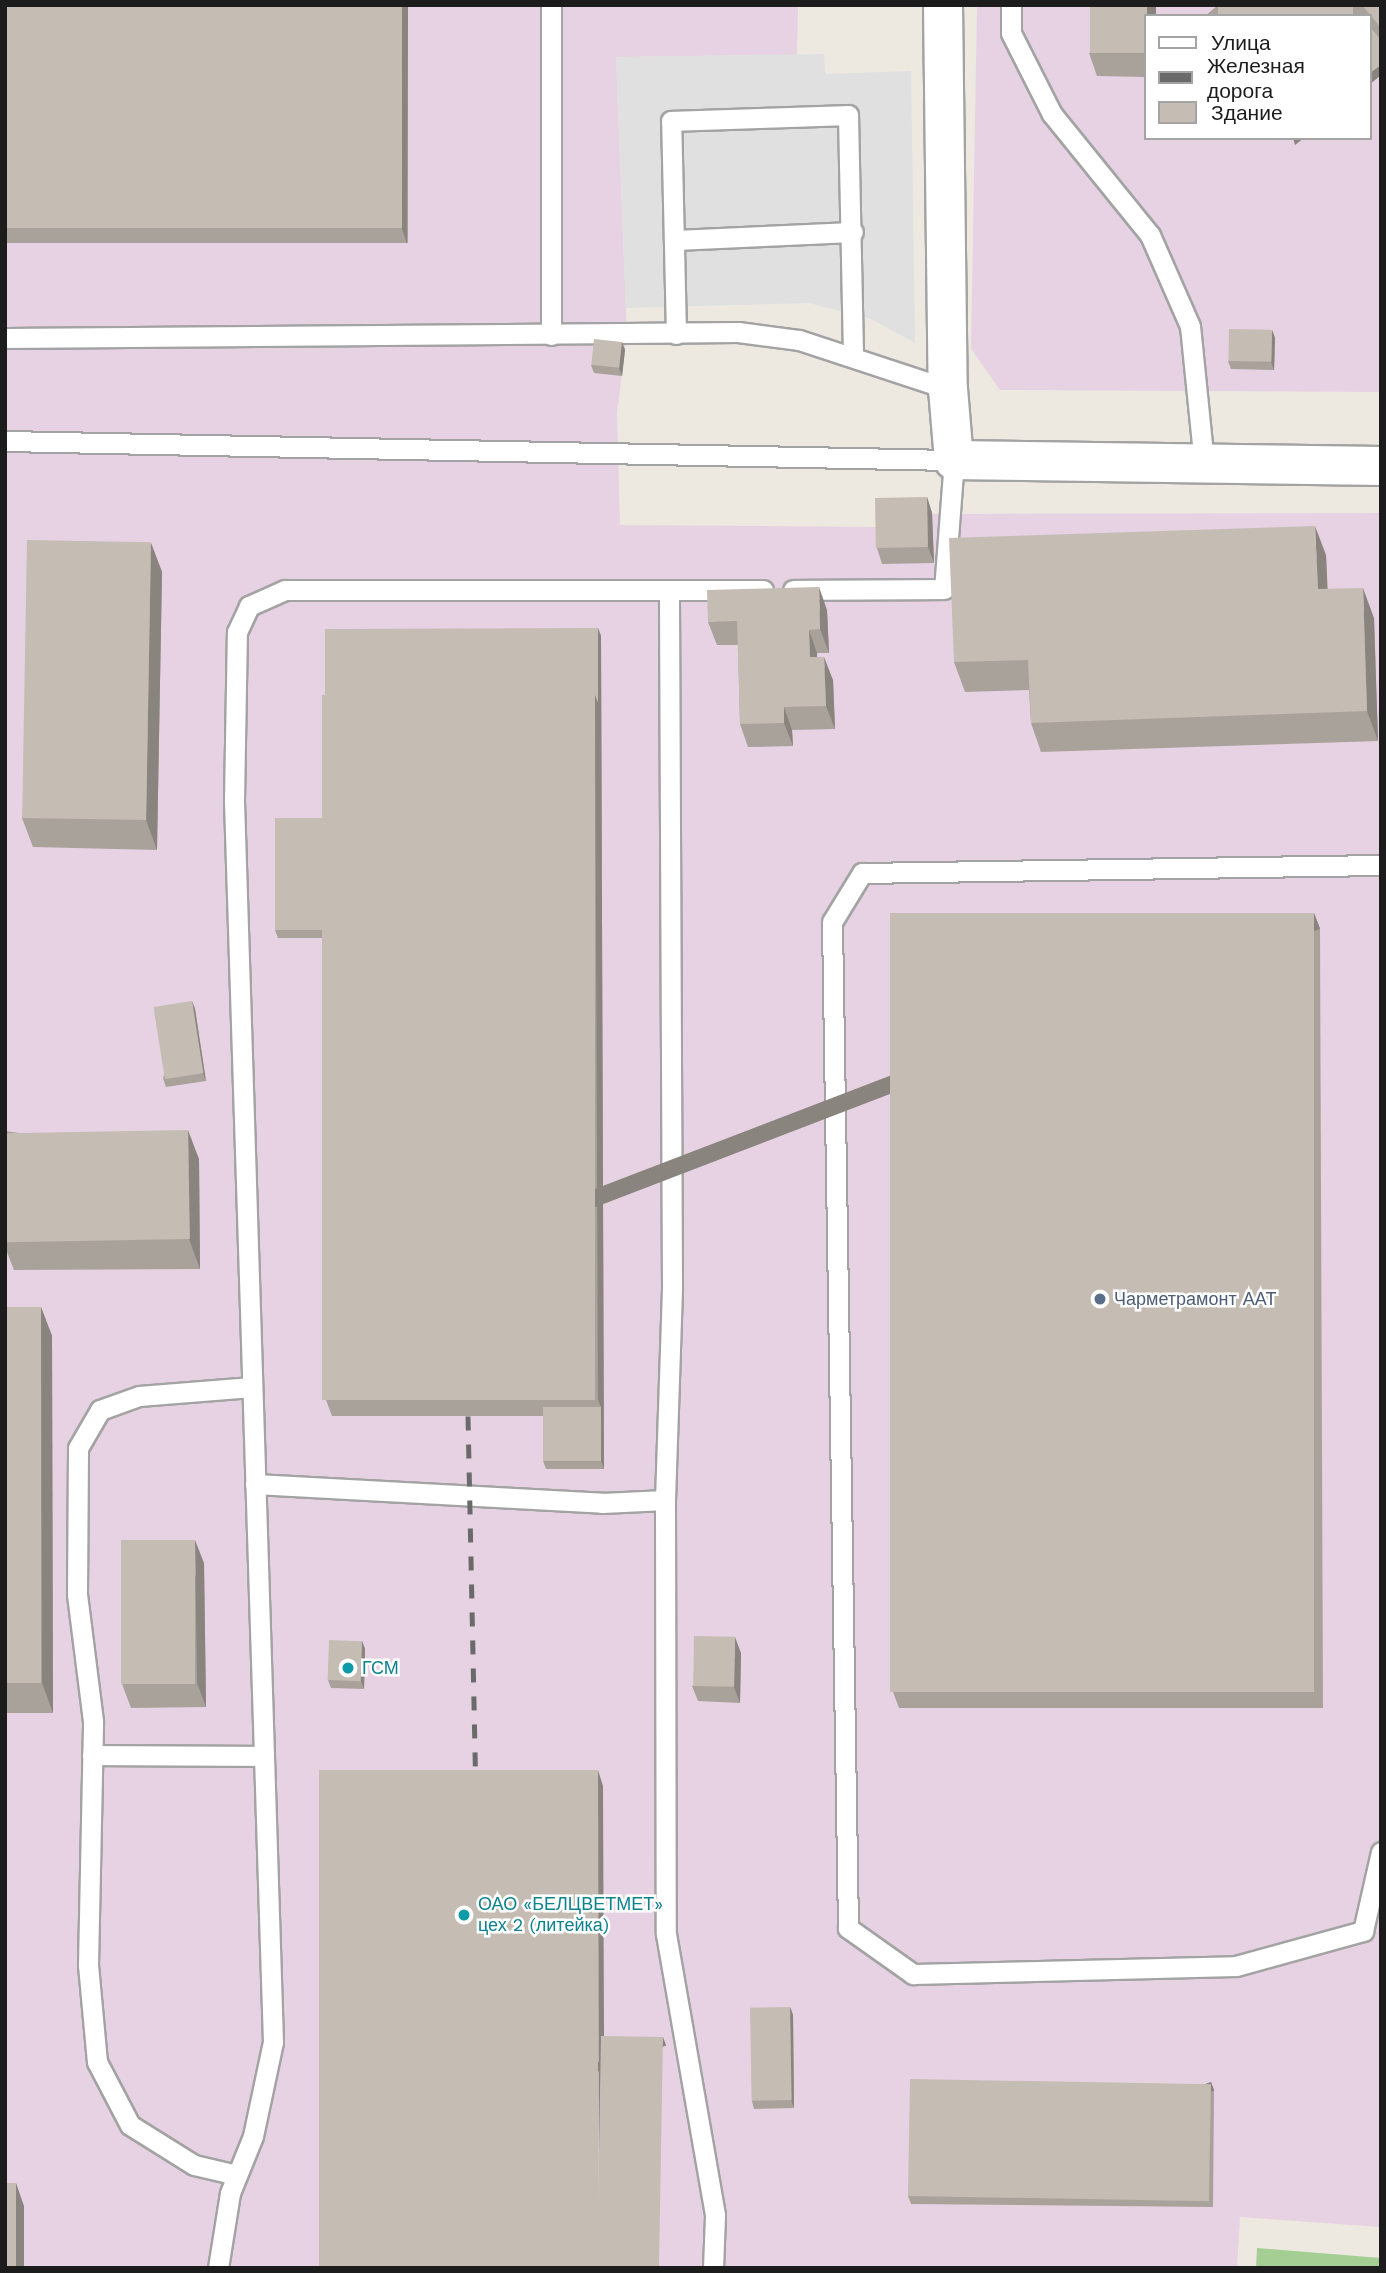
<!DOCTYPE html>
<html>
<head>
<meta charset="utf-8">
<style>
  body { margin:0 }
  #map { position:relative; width:1386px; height:2273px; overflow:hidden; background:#ede9e1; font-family:"Work Sans",sans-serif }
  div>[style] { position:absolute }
  .industrial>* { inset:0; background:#e7d2e3 }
  .forest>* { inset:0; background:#a4ce94 }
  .parking>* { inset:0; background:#e0e0e0 }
  .roads { filter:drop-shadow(2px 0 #a3a3a3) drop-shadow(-2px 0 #a3a3a3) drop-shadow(0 2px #a3a3a3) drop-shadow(0 -2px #a3a3a3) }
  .service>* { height:19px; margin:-9.5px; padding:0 9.5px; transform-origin:9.5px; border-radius:9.5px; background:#fff }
  .minor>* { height:38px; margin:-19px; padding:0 19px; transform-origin:19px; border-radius:19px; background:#fff }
  .rail>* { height:5px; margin-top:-2.5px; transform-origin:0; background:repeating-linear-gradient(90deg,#6a6a6a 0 14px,transparent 0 28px) }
  .wall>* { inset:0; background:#a9a29b; transform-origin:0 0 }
  .shaded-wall>* { inset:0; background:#8a847e; transform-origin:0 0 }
  .building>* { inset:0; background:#c5bcb4; transform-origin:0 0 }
  .dots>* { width:19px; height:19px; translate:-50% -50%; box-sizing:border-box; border:4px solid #fff; border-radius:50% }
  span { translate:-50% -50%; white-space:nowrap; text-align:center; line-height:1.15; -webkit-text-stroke:5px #fff; paint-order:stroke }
  .service-label { font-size:18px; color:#4e5e75 }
  .left { translate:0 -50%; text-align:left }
  .culture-label { font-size:18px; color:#0d838f }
  .frame { position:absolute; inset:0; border:7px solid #1c1c1c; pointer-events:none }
  .legend { position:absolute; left:1144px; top:14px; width:228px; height:126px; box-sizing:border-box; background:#fff; border:2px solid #a4a4a4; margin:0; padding:9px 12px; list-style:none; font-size:21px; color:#1c1c1c }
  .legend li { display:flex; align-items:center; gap:14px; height:35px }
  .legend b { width:35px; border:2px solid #a4a4a4 }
</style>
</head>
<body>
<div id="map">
  <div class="industrial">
    <i style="clip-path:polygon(5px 5px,798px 5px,797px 55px,616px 57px,627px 335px,617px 413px,620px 525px,881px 527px,881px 514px,1381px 513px,1381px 2227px,1240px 2217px,1237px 2268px,5px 2268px)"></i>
    <i style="clip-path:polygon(evenodd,977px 5px,1381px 5px,1381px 392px,1000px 390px,971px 349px,977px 5px,1146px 16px,1370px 16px,1370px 138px,1146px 138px,1146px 16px)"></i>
  </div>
  <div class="forest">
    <i style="clip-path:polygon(1257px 2248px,1381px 2258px,1381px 2268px,1256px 2268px)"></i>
  </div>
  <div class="parking">
    <i style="clip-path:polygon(824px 54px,825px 74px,911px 71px,915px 343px,871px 319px,809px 303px,626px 308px,616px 57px)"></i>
  </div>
  <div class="roads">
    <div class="service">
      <i style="left:551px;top:5px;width:330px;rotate:90deg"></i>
      <i style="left:1011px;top:5px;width:28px;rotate:90deg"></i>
      <i style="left:1011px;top:33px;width:91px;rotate:63.2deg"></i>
      <i style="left:1052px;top:114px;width:156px;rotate:51deg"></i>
      <i style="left:1150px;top:235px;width:99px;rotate:66.3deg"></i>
      <i style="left:1190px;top:326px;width:139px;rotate:84.2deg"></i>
      <i style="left:674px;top:240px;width:179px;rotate:-2.6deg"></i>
      <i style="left:676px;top:334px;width:213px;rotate:-91.3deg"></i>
      <i style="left:671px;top:121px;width:177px;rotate:-1.9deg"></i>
      <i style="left:848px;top:115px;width:240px;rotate:88.8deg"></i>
      <i style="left:5px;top:338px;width:733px;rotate:-0.47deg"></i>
      <i style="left:738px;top:332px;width:62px;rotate:7.5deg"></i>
      <i style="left:799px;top:340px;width:157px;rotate:18.2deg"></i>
      <i style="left:5px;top:441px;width:949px;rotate:1.15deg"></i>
      <i style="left:954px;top:460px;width:129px;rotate:94.4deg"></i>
      <i style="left:944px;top:589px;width:151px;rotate:179.6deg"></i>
      <i style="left:1381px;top:865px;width:519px;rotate:179.12deg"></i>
      <i style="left:862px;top:873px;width:57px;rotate:121.5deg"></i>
      <i style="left:832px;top:922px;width:1006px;rotate:89.09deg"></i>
      <i style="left:848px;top:1928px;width:80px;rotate:35.3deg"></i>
      <i style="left:913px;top:1974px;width:323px;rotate:-1.4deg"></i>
      <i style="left:1236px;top:1966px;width:132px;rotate:-15.4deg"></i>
      <i style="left:1363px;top:1931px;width:81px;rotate:-77.2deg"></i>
      <i style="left:255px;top:1484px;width:348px;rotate:3.1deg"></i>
      <i style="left:602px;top:1503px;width:63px;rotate:-2.7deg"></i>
      <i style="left:665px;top:1500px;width:434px;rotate:89.9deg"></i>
      <i style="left:666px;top:1934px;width:286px;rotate:80.1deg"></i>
      <i style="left:715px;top:2216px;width:52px;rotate:92.2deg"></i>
      <i style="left:665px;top:1500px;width:213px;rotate:-88.1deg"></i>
      <i style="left:672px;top:1287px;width:697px;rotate:-90.25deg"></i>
      <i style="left:92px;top:1755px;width:172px;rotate:0.3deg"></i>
      <i style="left:237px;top:2175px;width:44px;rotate:-166.9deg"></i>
      <i style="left:194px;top:2165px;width:75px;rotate:-148deg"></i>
      <i style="left:130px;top:2125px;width:71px;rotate:-117.6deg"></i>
      <i style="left:97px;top:2062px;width:97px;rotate:-95.3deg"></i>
      <i style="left:88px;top:1965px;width:244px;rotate:-88.8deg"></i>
      <i style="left:93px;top:1721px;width:128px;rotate:-97.2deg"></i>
      <i style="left:77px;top:1594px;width:146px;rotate:-89.6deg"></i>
      <i style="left:78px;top:1448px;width:44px;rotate:-59.9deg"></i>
      <i style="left:100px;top:1410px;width:41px;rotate:-19.7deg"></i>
      <i style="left:139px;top:1396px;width:113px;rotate:-4.6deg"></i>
      <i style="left:218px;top:2268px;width:76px;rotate:-80.9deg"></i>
      <i style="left:230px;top:2193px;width:61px;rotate:-68deg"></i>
      <i style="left:253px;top:2136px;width:96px;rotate:-78deg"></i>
      <i style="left:273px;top:2042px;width:1243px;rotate:-91.8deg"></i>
      <i style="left:234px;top:800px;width:168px;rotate:-89deg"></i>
      <i style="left:237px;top:632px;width:29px;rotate:-65deg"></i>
      <i style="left:249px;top:606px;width:39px;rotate:-24deg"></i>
      <i style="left:285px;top:590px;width:478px"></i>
    </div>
    <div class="minor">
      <i style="left:943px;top:5px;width:384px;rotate:89.3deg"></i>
      <i style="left:948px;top:389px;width:71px;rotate:85.2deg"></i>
      <i style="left:954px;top:460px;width:427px;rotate:0.8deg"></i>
    </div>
  </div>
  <div class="rail">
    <i style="left:468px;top:1416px;width:370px;rotate:88.8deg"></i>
  </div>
  <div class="wall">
    <i style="left:5px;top:5px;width:403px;height:238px"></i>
    <i style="clip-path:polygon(1156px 5px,1156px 16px,1146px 16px,1146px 77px,1097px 76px,1089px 53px)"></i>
    <i style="clip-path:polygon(1218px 5px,1381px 5px,1381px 75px,1370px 84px,1370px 16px,1205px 16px)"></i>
    <i style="clip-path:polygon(1272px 330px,1275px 338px,1274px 370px,1231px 369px,1228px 361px)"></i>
    <i style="clip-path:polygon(622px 342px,625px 350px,622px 376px,594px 373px,591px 365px)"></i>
    <i style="clip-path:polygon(927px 497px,932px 513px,934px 563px,882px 564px,877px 548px)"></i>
    <i style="clip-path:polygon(151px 543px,162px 572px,157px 850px,33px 847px,22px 818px)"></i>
    <i style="clip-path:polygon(1326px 555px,1327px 589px,1374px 618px,1378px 741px,1041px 752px,1031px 723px,1029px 690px,965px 692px,954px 662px)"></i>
    <i style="clip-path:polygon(827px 610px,829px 653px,817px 653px,817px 657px,833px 680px,835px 729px,792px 730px,793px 746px,748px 747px,740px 724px,738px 645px,717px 645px,708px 622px)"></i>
    <i style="clip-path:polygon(598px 628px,601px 636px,604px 1469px,546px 1469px,543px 1461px,543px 1416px,332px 1416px,326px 1400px,324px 938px,278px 938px,275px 930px,323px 818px,325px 696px)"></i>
    <i style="clip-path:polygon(1314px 913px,1320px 929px,1323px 1708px,899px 1708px,893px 1692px)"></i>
    <i style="clip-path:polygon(192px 1001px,195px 1009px,206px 1081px,166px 1087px,163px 1078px)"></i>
    <i style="clip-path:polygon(5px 1131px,199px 1159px,200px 1269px,14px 1270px,5px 1247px)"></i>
    <i style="clip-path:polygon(5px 1307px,41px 1307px,52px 1336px,53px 1713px,5px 1713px)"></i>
    <i style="clip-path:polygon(204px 1563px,206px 1707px,131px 1708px,122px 1684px)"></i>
    <i style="clip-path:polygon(362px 1641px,365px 1649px,364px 1689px,331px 1688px,328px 1680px)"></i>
    <i style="clip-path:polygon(741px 1653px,740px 1703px,698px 1701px,692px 1686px)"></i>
    <i style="clip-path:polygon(790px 2007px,793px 2015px,794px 2108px,754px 2109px,752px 2101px)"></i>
    <i style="clip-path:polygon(1211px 2082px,1214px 2090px,1213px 2207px,911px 2204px,908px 2196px)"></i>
  </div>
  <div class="shaded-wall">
    <i style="clip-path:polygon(402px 5px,408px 5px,407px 244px,402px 229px)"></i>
    <i style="left:1147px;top:5px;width:9px;height:11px"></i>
    <i style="clip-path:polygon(1381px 65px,1381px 75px,1370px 84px,1370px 73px)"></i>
    <i style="clip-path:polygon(1293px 138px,1304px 138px,1295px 145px)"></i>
    <i style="clip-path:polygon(1272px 330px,1275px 338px,1274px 370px,1271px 362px)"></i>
    <i style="clip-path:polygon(622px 342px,625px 350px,622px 376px,619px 368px)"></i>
    <i style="clip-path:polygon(927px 497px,932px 513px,934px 563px,928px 547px)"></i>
    <i style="clip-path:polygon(1315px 526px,1326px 555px,1329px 619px,1318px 589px)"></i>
    <i style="clip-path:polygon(151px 543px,162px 572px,157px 850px,146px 820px)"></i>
    <i style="clip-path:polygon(819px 587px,827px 610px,829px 653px,820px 629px)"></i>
    <i style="clip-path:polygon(1363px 588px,1374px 618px,1378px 741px,1367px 711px)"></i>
    <i style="clip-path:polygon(598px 628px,601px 636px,604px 1469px,601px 1461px,601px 1407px,598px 1400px,595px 695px)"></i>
    <i style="clip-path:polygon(809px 630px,817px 653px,818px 680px,810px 657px)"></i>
    <i style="clip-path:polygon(824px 657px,833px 680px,835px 729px,826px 706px)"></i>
    <i style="clip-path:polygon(784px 707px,792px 730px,793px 746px,784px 723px)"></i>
    <i style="left:1314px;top:913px;width:17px;height:779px;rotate:69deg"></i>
    <i style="clip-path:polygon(192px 1001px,195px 1009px,206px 1081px,203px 1073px)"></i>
    <i style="clip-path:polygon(188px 1130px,199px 1159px,200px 1269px,189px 1239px)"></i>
    <i style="clip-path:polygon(41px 1307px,52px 1336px,53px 1713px,42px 1683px)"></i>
    <i style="clip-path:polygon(195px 1540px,204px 1563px,206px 1707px,197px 1683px)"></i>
    <i style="clip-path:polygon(735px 1637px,741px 1653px,740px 1703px,734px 1687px)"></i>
    <i style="clip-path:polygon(362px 1641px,365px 1649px,364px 1689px,361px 1681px)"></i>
    <i style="clip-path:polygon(598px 1770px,603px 1786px,605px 2268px,599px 2268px)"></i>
    <i style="clip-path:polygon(790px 2007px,793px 2015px,794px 2108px,791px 2100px)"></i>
    <i style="left:663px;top:2037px;width:9px;height:231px;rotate:69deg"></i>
    <i style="left:1211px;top:2082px;width:9px;height:117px;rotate:69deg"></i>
    <i style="clip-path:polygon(16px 2183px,24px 2206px,24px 2268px,16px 2268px)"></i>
  </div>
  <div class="building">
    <i style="left:5px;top:5px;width:397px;height:223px"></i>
    <i style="left:1090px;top:5px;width:57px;height:48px"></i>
    <i style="left:1218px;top:5px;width:135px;height:17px"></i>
    <i style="clip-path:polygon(1362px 5px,1381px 5px,1381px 28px)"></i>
    <i style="clip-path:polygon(1370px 27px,1381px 40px,1381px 65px,1370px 73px)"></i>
    <i style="left:1229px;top:329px;width:43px;height:32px;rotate:1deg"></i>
    <i style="left:594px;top:339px;width:28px;height:26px;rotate:6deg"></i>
    <i style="left:927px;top:497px;width:50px;height:52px;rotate:89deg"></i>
    <i style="clip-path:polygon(1315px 526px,1318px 589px,1363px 588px,1367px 711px,1031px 723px,1028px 660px,954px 662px,949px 538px)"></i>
    <i style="left:27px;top:540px;width:124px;height:278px;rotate:1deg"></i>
    <i style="clip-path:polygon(819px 587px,820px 629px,809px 630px,810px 657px,824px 657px,826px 706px,784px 707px,784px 723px,740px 724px,737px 621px,708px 622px,707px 590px)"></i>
    <i style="clip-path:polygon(598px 628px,598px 703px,595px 695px,325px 696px,325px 629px)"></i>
    <i style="left:595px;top:695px;width:705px;height:273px;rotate:90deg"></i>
    <i style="left:275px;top:818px;width:48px;height:112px"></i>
    <i style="left:1314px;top:913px;width:779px;height:424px;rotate:90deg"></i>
    <i style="left:192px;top:1001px;width:73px;height:39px;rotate:81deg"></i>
    <i style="left:188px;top:1130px;width:109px;height:183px;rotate:89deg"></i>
    <i style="left:5px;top:1307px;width:36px;height:376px"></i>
    <i style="left:543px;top:1407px;width:58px;height:54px"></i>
    <i style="left:121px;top:1540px;width:74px;height:144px"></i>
    <i style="left:694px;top:1636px;width:41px;height:50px;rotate:1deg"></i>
    <i style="left:329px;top:1640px;width:33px;height:40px;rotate:2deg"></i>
    <i style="left:319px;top:1770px;width:279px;height:498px"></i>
    <i style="left:790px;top:2007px;width:93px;height:40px;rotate:89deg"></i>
    <i style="left:601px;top:2036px;width:62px;height:232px;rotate:1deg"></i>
    <i style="left:910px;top:2079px;width:301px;height:117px;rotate:1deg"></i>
    <i style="left:5px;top:2183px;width:11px;height:85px"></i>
  </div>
  <div class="dots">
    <i style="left:1100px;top:1299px;background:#5c6f8a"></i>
    <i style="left:348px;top:1668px;background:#0f9aa8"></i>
    <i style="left:464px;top:1915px;background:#0f9aa8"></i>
  </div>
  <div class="service-label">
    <span class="left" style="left:1114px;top:1299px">Чарметрамонт ААТ</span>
  </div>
  <div class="culture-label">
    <span class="left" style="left:362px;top:1668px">ГСМ</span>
    <span class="left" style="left:478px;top:1915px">ОАО «БЕЛЦВЕТМЕТ»<br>цех 2 (литейка)</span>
  </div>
  <div class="frame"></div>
  <ul class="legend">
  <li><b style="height:9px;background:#fff"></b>Улица</li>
  <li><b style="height:9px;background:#6a6a6a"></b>Железная дорога</li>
  <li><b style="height:19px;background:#c5bcb4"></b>Здание</li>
  </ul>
</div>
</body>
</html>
